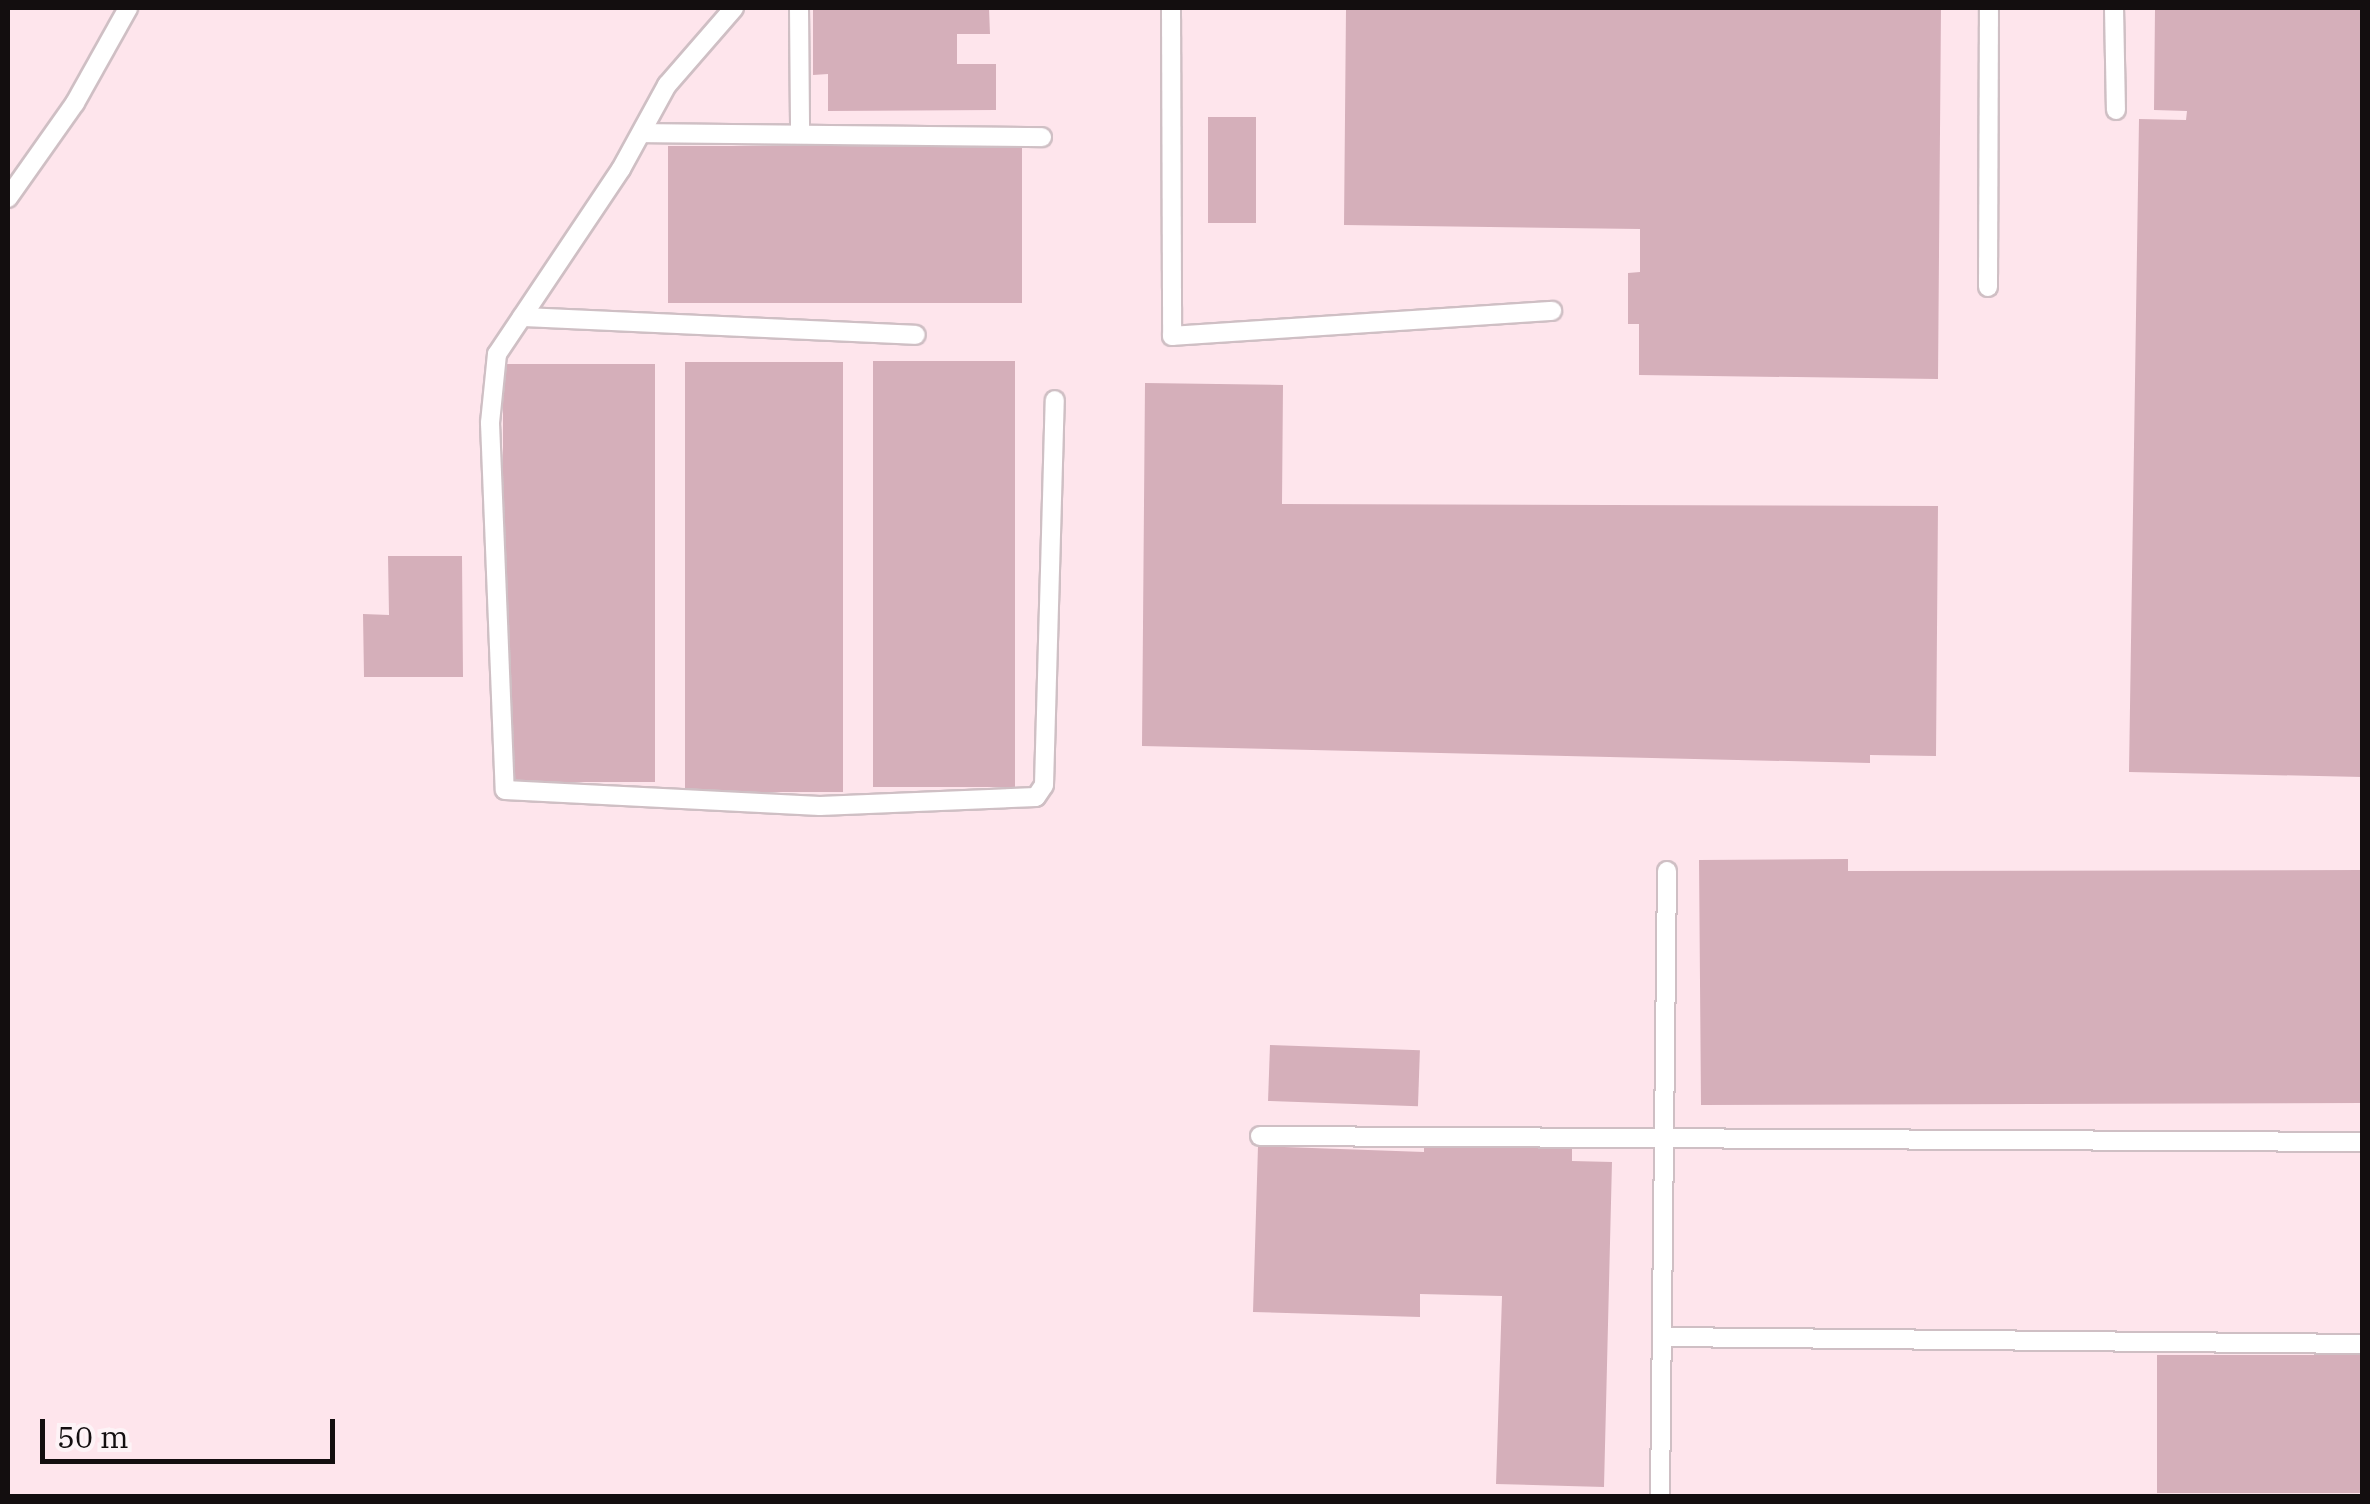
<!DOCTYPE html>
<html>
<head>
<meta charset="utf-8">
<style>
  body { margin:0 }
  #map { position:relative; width:2370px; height:1504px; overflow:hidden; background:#fdf3f6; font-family:"IBM Plex Serif",serif }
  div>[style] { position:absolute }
  .built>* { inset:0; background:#fee5ec; transform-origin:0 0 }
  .building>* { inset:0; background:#d5afba; transform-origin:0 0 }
  .roads { filter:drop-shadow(2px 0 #cfbfc4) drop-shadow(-2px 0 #cfbfc4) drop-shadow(0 2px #cfbfc4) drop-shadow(0 -2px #cfbfc4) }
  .lane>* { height:18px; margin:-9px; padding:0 9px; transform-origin:9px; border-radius:9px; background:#fff }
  span { translate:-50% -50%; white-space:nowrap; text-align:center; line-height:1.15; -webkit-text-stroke:8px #fdf3f6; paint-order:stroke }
  .frame { position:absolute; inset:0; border:10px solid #130e0f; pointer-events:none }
  .scale { position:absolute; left:40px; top:1419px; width:295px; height:45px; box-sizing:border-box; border:5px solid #130e0f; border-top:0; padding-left:12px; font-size:30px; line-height:35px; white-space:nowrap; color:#130e0f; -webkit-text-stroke:8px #fdf3f6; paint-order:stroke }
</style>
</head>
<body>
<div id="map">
  <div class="built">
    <i style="left:8px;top:8px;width:2354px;height:1488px"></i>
  </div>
  <div class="building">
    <i style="clip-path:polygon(813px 8px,989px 8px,990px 34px,957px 34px,957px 64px,996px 64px,996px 110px,828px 111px,828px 74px,813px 75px)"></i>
    <i style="clip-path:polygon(1346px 8px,1941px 8px,1938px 379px,1639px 375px,1639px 324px,1628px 324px,1628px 273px,1640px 272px,1640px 229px,1344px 225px)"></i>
    <i style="clip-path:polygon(2155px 8px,2362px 8px,2362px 777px,2129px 772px,2139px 119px,2186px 120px,2187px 111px,2154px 110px)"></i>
    <i style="left:1208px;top:117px;width:48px;height:106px"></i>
    <i style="left:1022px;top:146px;width:157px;height:354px;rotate:90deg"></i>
    <i style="left:873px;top:361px;width:142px;height:426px"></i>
    <i style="left:685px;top:362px;width:158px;height:430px"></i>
    <i style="left:503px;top:364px;width:152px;height:418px"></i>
    <i style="clip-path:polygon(1145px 383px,1283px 385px,1282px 504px,1938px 506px,1936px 756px,1870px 755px,1870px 763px,1142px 746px)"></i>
    <i style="clip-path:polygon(388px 556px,462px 556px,463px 677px,364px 677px,363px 614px,389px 615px)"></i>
    <i style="clip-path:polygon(1848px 859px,1848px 871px,2362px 870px,2362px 1103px,1701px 1105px,1699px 860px)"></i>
    <i style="left:1270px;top:1045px;width:150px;height:56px;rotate:2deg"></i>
    <i style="clip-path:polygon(1424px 1143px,1572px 1148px,1572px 1161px,1612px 1162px,1604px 1487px,1496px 1484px,1502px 1296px,1420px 1294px,1420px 1317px,1253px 1312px,1258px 1146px,1424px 1152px)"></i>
    <i style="left:2362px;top:1355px;width:138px;height:205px;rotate:90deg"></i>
  </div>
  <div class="roads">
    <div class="lane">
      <i style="left:734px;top:8px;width:102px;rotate:131deg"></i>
      <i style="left:667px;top:85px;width:96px;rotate:118.7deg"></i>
      <i style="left:621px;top:169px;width:223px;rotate:123.8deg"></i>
      <i style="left:497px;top:354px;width:69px;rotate:95.8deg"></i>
      <i style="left:490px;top:423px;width:367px;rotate:87.7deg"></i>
      <i style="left:505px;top:790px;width:315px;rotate:2.9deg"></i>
      <i style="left:820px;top:806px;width:216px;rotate:-2.4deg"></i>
      <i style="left:1036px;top:797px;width:14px;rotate:-56deg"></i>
      <i style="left:1044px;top:785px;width:385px;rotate:-88.4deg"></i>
      <i style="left:799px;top:8px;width:124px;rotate:89.5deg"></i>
      <i style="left:1171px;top:8px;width:328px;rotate:89.8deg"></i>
      <i style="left:1172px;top:336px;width:381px;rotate:-3.8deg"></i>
      <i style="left:2114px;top:8px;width:102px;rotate:88.9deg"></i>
      <i style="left:642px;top:133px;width:400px;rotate:0.6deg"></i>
      <i style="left:8px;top:198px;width:116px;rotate:-54.8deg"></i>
      <i style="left:75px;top:103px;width:109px;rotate:-60.8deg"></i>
      <i style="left:1988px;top:287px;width:279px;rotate:-89.8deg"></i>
      <i style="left:522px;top:317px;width:394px;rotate:2.6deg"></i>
      <i style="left:1260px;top:1136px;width:1102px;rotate:0.31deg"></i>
      <i style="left:1662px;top:1337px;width:700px;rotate:0.57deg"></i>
      <i style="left:1660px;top:1496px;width:625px;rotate:-89.36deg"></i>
    </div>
  </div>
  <div class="frame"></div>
  <div class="scale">50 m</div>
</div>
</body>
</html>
